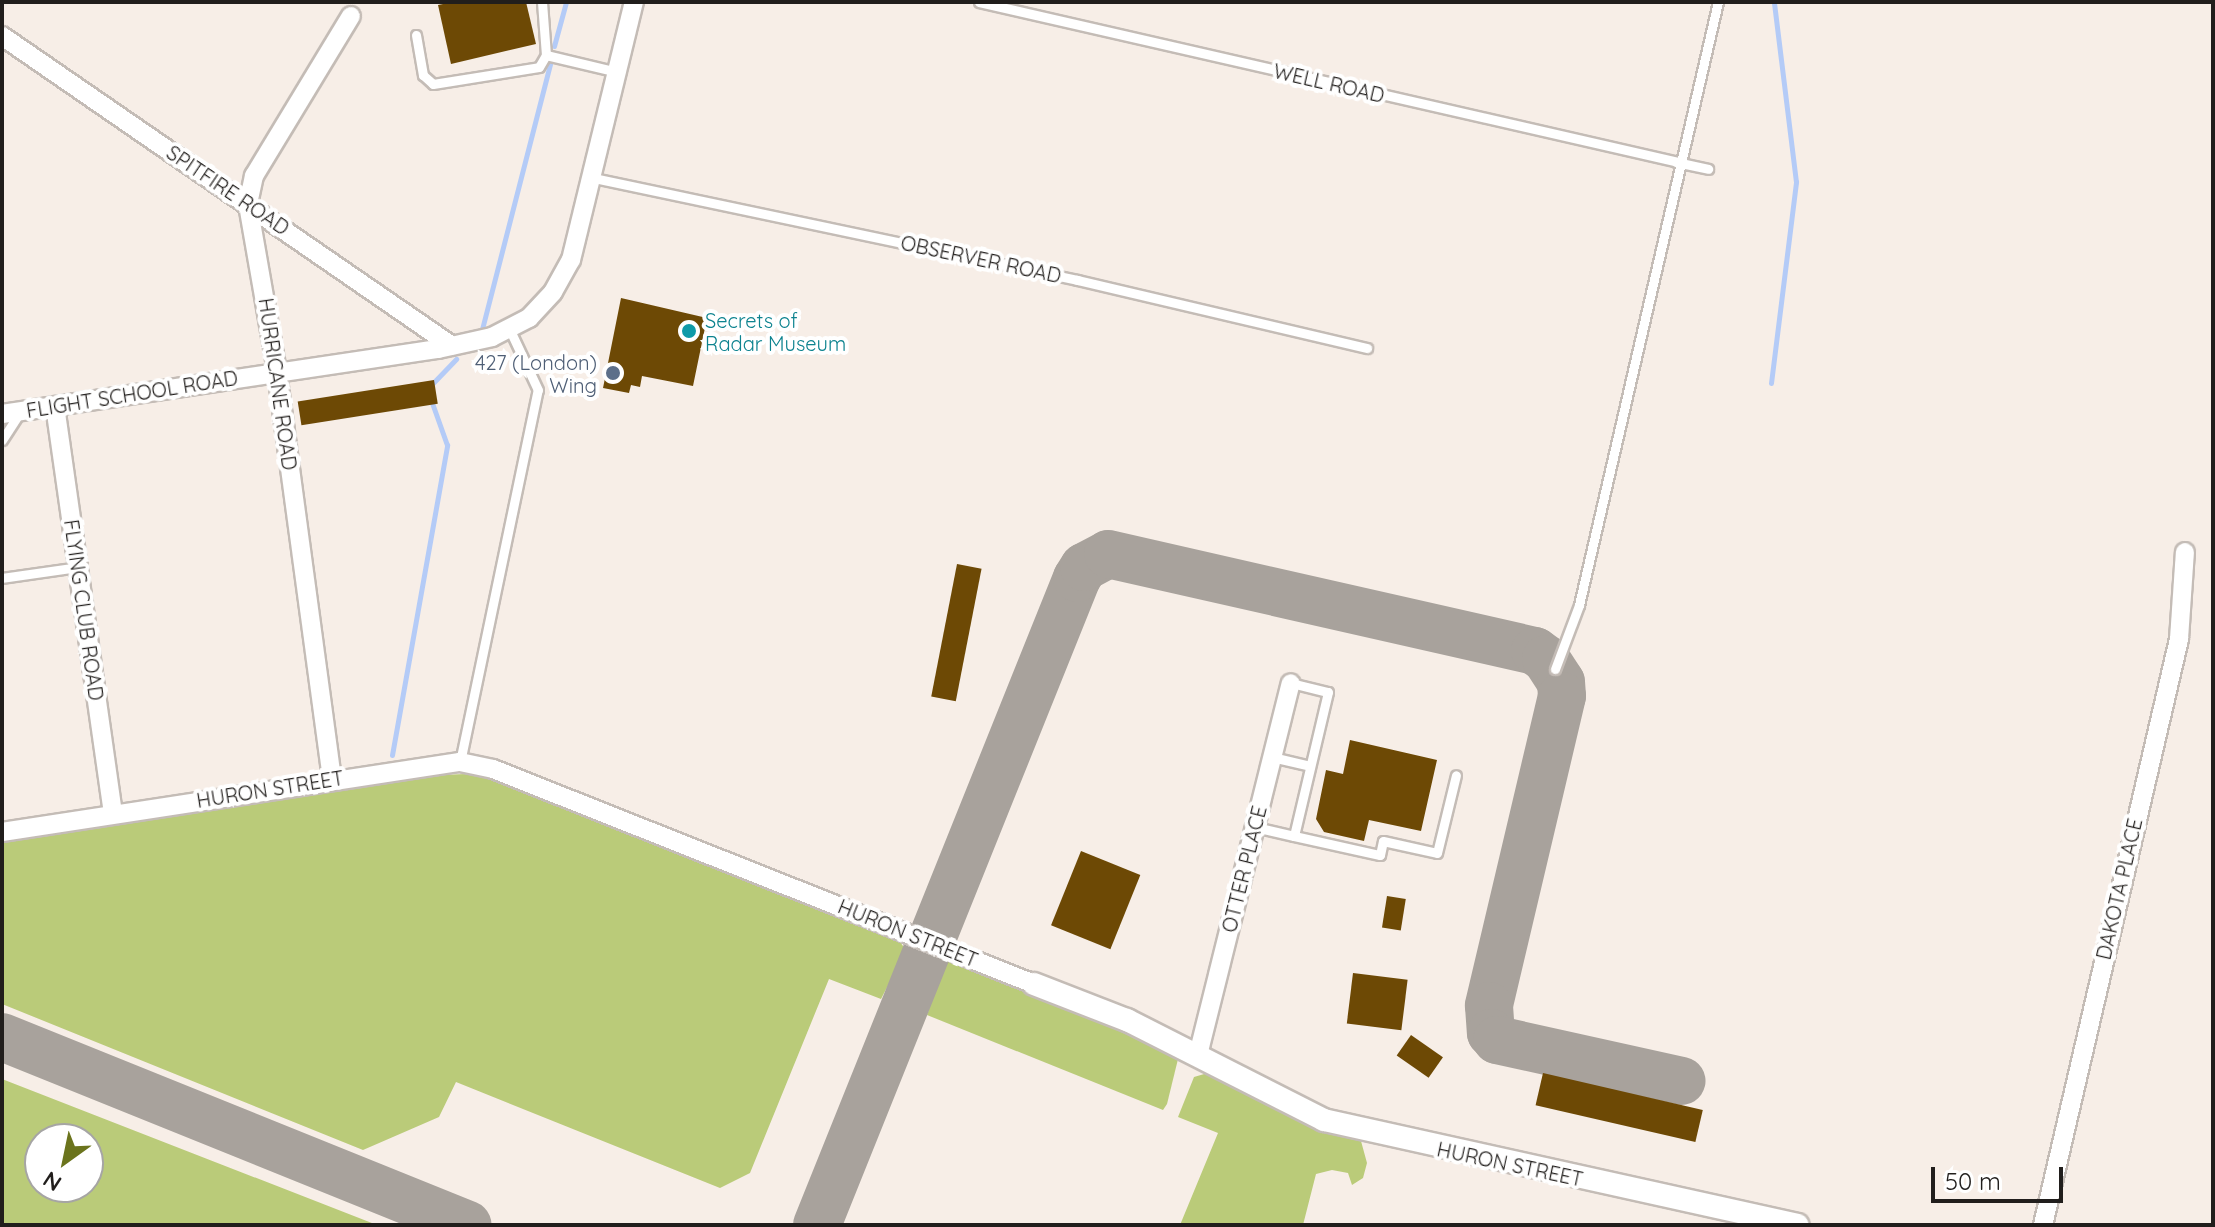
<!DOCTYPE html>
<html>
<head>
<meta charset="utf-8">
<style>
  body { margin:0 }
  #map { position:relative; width:2215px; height:1227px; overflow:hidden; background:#f7eee7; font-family:Quicksand,sans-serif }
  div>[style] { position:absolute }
  .green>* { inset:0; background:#bacb79 }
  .stream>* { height:5px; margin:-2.5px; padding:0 2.5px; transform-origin:2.5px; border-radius:2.5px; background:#b4cbf7 }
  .taxiway>* { height:48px; margin:-24px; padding:0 24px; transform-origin:24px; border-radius:24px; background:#a8a29c }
  .building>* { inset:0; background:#6d4905; transform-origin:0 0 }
  .roads { filter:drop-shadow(2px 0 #c4bcb6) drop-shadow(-2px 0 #c4bcb6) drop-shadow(0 2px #c4bcb6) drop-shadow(0 -2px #c4bcb6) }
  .service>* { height:9px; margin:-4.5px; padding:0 4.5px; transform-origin:4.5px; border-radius:4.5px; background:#fff }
  .minor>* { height:18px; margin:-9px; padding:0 9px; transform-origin:9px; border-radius:9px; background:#fff }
  .tertiary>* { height:22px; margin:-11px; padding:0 11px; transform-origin:11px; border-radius:11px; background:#fff }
  .dots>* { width:22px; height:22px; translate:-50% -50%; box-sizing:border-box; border:4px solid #fff; border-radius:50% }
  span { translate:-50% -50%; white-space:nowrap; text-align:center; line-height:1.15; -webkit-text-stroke:8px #fff; paint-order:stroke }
  .street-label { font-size:20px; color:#211e1c }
  .culture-label { font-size:20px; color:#0d838f }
  .left { translate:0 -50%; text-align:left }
  .service-label { font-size:20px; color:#4e5e75 }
  .right { translate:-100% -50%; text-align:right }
  .frame { position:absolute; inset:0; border:4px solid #211e1c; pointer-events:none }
  .north { position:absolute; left:24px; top:1123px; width:80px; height:80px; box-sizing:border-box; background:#fff; border:2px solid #a6a5a4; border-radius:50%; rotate:213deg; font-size:22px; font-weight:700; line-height:32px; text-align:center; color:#211e1c }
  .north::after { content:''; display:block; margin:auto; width:28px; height:36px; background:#6b741d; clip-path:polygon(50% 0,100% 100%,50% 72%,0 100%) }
  .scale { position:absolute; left:1931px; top:1167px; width:132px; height:36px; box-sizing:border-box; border:4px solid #211e1c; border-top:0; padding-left:10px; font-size:24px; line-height:28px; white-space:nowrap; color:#211e1c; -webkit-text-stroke:6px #fff; paint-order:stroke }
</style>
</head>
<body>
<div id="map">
  <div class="green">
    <i style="clip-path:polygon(466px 774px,495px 779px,900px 942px,906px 950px,881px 999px,829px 979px,750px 1173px,720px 1188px,456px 1082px,439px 1117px,363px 1150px,2px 1004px,2px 839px,414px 776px)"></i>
    <i style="clip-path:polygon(946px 957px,1179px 1055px,1167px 1104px,1163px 1110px,927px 1015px)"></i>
    <i style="clip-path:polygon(1211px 1072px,1315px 1128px,1361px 1141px,1367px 1163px,1363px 1178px,1352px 1185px,1348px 1173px,1332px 1170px,1316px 1174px,1303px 1225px,1180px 1225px,1218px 1133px,1178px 1117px,1194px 1077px)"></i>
    <i style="clip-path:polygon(evenodd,2px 1079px,377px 1225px,2px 1225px,2px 1079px,88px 1139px,88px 1187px,40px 1187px,40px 1139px,88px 1139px)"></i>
  </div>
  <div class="stream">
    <i style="left:554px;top:46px;width:46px;rotate:-74.7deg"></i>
    <i style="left:481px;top:333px;width:278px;rotate:-75.6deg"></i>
    <i style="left:1771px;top:383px;width:203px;rotate:-82.9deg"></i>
    <i style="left:1796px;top:182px;width:181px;rotate:-97deg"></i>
    <i style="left:432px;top:384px;width:35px;rotate:-46deg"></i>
    <i style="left:392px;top:755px;width:315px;rotate:-79.9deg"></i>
    <i style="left:447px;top:445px;width:48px;rotate:-109.6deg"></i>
  </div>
  <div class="taxiway">
    <i style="left:2px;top:1037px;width:502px;rotate:21.97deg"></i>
    <i style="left:817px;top:1225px;width:697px;rotate:-68.11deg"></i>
    <i style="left:1077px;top:578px;width:13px;rotate:-58deg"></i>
    <i style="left:1084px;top:567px;width:27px;rotate:-28deg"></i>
    <i style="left:1108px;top:554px;width:438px;rotate:12.8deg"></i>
    <i style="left:1535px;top:651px;width:14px;rotate:36deg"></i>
    <i style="left:1546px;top:659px;width:27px;rotate:57deg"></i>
    <i style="left:1561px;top:682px;width:14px;rotate:86deg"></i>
    <i style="left:1562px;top:696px;width:318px;rotate:103.3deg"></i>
    <i style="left:1489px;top:1006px;width:27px;rotate:86deg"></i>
    <i style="left:1491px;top:1033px;width:9px;rotate:49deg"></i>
    <i style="left:1497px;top:1040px;width:189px;rotate:12.5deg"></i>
  </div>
  <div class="building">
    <i style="clip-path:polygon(453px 2px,526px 2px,536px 44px,451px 64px,438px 5px)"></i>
    <i style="clip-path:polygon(621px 298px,707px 318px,693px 386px,642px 376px,640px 387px,631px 385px,629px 393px,603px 388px)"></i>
    <i style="left:434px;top:380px;width:24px;height:138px;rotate:81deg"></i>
    <i style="left:957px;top:564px;width:25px;height:135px;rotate:11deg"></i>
    <i style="clip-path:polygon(1350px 740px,1437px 760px,1421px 831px,1369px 820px,1364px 841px,1324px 832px,1316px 819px,1326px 770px,1343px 774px)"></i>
    <i style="left:1081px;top:851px;width:64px;height:80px;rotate:22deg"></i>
    <i style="left:1387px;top:896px;width:19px;height:32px;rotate:9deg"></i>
    <i style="left:1353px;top:973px;width:55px;height:51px;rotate:7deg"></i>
    <i style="left:1411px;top:1035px;width:39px;height:25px;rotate:35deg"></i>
    <i style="left:1543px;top:1073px;width:164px;height:33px;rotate:13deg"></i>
  </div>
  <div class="roads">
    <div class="service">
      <i style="left:542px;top:2px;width:53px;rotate:85.7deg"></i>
      <i style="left:546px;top:55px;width:74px;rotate:13.3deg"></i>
      <i style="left:979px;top:2px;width:718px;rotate:12.88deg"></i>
      <i style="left:416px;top:35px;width:41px;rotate:80.1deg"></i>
      <i style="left:423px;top:75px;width:13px;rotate:42deg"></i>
      <i style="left:433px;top:84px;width:107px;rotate:-9.1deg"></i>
      <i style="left:539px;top:67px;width:14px;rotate:-60deg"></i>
      <i style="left:1676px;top:162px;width:33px;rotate:12deg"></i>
      <i style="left:594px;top:178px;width:494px;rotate:11.9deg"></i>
      <i style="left:1077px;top:280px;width:298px;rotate:13.2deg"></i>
      <i style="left:2px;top:440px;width:33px;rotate:-57deg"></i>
      <i style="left:2px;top:578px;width:77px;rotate:-8.2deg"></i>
      <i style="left:1555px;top:669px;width:68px;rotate:-69.4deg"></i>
      <i style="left:1579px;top:605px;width:619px;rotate:-77.02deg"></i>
      <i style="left:1291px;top:683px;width:38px;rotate:14deg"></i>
      <i style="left:1328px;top:692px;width:148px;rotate:103.3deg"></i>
      <i style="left:1294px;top:836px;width:88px;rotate:12.5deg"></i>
      <i style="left:1380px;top:855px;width:14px;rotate:-78deg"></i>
      <i style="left:1383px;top:841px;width:55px;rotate:12.5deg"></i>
      <i style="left:1437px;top:853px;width:80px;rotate:-76.3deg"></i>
      <i style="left:1272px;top:757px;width:39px;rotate:13deg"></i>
      <i style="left:460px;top:762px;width:380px;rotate:-78.2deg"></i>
      <i style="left:538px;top:390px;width:68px;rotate:-115.1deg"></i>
      <i style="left:1255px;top:827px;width:40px;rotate:13deg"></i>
    </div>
    <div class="minor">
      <i style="left:2px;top:36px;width:546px;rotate:34.56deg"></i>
      <i style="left:55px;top:406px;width:412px;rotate:81.9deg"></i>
      <i style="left:2px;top:414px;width:441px;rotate:-8.5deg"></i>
      <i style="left:438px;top:349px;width:55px;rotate:-12.5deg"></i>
      <i style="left:492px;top:337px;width:42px;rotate:-27.2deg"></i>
      <i style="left:529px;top:318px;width:35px;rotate:-47deg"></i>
      <i style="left:553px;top:292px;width:37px;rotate:-61deg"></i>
      <i style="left:571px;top:260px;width:266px;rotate:-76.3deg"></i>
      <i style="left:332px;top:779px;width:412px;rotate:-97.7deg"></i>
      <i style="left:277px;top:371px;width:169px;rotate:-99.9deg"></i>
      <i style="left:248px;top:204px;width:29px;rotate:-78deg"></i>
      <i style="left:254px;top:176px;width:187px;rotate:-58.8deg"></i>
      <i style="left:2px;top:832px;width:463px;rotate:-8.7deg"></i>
      <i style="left:460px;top:762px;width:34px;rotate:12deg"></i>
      <i style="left:493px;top:769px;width:582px;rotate:21.67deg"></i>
      <i style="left:1198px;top:1055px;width:383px;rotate:-76deg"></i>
      <i style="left:2043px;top:1225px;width:602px;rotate:-76.93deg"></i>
      <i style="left:2179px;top:639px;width:87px;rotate:-86.1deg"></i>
    </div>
    <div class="tertiary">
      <i style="left:1034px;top:984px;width:100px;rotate:21.2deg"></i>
      <i style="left:1127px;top:1020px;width:221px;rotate:26.9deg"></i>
      <i style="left:1324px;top:1120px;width:485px;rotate:12.5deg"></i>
    </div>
  </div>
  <div class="dots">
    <i style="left:689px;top:331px;background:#0f9aa8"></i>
    <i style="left:613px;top:373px;background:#5c6f8a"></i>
  </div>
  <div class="street-label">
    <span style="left:1329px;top:83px;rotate:13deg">WELL ROAD</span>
    <span style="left:228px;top:190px;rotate:34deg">SPITFIRE ROAD</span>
    <span style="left:981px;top:259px;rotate:12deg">OBSERVER ROAD</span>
    <span style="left:278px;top:384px;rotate:82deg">HURRICANE ROAD</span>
    <span style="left:132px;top:394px;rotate:-9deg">FLIGHT SCHOOL ROAD</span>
    <span style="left:84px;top:610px;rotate:82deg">FLYING CLUB ROAD</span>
    <span style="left:270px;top:789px;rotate:-9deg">HURON STREET</span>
    <span style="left:1244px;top:869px;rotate:-76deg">OTTER PLACE</span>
    <span style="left:2119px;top:889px;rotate:-77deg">DAKOTA PLACE</span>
    <span style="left:908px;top:933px;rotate:22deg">HURON STREET</span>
    <span style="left:1510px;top:1164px;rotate:12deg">HURON STREET</span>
  </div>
  <div class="culture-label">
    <span class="left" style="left:705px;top:332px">Secrets of<br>Radar Museum</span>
  </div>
  <div class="service-label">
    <span class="right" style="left:597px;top:374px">427 (London)<br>Wing</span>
  </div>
  <div class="frame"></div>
  <div class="north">N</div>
  <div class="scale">50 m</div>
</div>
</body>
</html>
